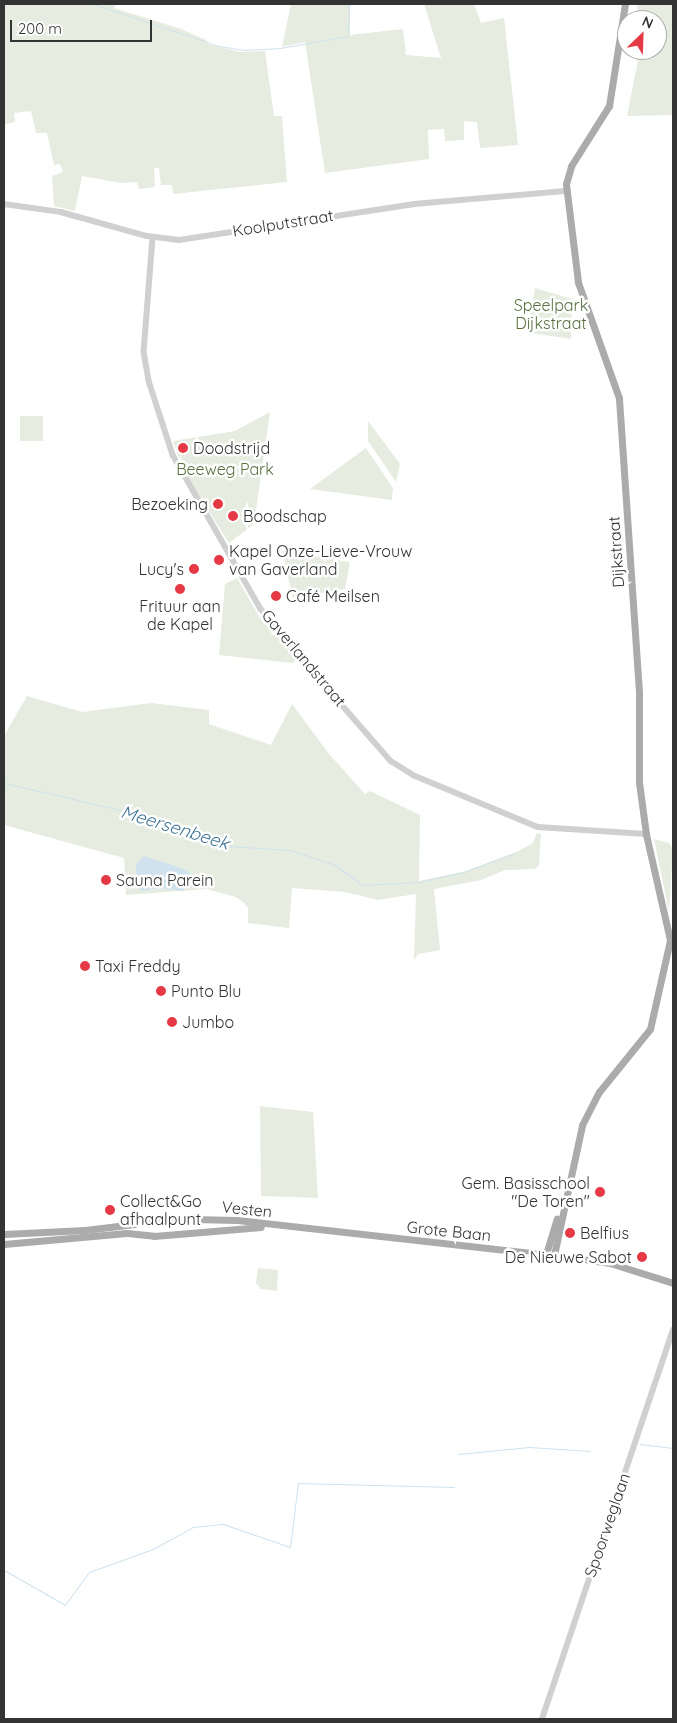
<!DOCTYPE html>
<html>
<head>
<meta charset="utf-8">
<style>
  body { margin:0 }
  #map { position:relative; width:677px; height:1723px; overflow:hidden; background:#fff; font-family:Quicksand,sans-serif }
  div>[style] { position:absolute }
  .green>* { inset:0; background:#e6ecdf; transform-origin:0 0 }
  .water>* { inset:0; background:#cfe2ee }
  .stream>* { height:1px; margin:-0.5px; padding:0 0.5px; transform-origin:0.5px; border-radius:0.5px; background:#cfe2ee }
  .minor>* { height:5.5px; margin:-2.75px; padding:0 2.75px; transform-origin:2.75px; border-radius:2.75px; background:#d0d0d0 }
  .major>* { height:7px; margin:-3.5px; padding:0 3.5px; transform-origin:3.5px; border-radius:3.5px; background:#ababab }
  .dots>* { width:14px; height:14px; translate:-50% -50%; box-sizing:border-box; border:2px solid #fff; border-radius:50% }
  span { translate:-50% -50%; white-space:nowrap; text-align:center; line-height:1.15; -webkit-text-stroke:5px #fff; paint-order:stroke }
  .street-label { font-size:16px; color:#333 }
  .park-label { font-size:16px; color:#56703f }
  .poi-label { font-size:16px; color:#333 }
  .left { translate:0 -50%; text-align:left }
  .right { translate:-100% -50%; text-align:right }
  .water-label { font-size:18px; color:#3f7597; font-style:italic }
  .frame { position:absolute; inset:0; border:5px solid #333; pointer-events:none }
  .north { position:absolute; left:617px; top:10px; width:50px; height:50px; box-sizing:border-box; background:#fff; border:1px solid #adadad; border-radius:50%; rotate:24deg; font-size:14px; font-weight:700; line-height:20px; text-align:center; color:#333 }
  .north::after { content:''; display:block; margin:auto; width:18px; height:22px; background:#e63946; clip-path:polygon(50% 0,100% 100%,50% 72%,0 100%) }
  .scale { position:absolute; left:10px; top:20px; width:142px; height:22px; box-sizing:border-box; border:2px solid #333; border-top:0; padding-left:6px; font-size:15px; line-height:18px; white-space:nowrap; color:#333; -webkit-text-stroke:4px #fff; paint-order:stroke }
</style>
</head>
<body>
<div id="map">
  <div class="green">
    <i style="clip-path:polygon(4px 4px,116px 4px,114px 8px,181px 29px,206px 40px,208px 44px,240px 52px,265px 51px,274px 116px,282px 116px,287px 182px,173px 194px,172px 185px,161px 185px,159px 168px,154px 168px,155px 187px,139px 189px,137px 182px,121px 183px,82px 176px,75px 211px,54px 206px,52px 176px,63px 172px,60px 164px,54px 165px,47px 133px,36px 133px,31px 111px,14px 113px,15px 122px,4px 124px)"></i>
    <i style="clip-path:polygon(291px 4px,350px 4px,350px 35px,403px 29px,406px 55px,441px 58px,424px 4px,474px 4px,481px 23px,504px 18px,518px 145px,480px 148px,477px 122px,464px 121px,464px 140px,445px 141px,444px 129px,428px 130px,429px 159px,325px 173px,305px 42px,282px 47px)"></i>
    <i style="clip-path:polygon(637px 4px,673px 4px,673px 115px,627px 116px,640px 50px,657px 50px,657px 20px,638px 20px)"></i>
    <i style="clip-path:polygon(535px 288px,572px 299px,571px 339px,532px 333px,528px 327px)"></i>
    <i style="clip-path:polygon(270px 412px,254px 524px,229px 543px,183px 470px,173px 441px,235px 431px)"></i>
    <i style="left:20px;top:416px;width:23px;height:25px"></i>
    <i style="clip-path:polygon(368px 421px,400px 464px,396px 482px,368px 441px)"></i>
    <i style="clip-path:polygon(366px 448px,393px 488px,392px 500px,310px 489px)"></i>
    <i style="clip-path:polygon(282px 551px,350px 562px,345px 589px,293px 598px)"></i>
    <i style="clip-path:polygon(237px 578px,260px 618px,298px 659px,292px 663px,219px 655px,225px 584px)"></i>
    <i style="clip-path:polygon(27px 696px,82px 712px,151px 703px,209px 710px,209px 724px,271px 745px,292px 704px,329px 754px,365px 794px,370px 791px,420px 815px,419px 881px,466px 871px,516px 852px,532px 844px,537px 833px,541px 834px,539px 865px,535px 869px,505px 870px,481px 880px,434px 889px,440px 950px,418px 954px,414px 960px,416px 894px,378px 900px,345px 892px,292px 888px,289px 928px,248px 923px,248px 908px,243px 902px,236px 897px,207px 889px,126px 895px,124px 858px,4px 825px,4px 736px)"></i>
    <i style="clip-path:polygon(654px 839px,669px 843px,673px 850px,669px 912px)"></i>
    <i style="clip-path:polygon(260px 1106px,313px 1112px,318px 1198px,261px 1196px)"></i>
    <i style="clip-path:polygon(258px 1268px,278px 1270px,277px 1291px,261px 1289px,256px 1283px)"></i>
  </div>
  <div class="water">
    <i style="clip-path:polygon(144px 856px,184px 869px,191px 874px,190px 884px,183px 891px,158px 888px,141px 891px,137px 887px,136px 865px)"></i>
  </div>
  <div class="stream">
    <i style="left:94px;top:4px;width:132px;rotate:18.6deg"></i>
    <i style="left:219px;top:46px;width:24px;rotate:9deg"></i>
    <i style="left:243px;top:50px;width:37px;rotate:-3deg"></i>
    <i style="left:280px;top:48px;width:69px;rotate:-10deg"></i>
    <i style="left:348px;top:36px;width:32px;rotate:-88deg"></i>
    <i style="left:4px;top:783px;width:143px;rotate:13deg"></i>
    <i style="left:143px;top:815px;width:89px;rotate:20.5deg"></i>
    <i style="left:226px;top:846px;width:64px;rotate:3.6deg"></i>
    <i style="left:290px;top:850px;width:47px;rotate:18.4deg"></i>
    <i style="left:335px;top:865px;width:34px;rotate:36deg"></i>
    <i style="left:363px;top:885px;width:55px;rotate:-3.1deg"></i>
    <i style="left:418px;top:882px;width:47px;rotate:-12.3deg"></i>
    <i style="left:464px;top:872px;width:54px;rotate:-20.4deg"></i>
    <i style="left:640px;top:1444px;width:33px;rotate:7deg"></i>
    <i style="left:458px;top:1454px;width:71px;rotate:-5.6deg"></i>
    <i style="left:529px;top:1447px;width:61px;rotate:3.8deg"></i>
    <i style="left:4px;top:1570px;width:70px;rotate:29.8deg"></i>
    <i style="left:65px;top:1605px;width:41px;rotate:-54deg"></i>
    <i style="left:89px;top:1572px;width:68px;rotate:-19.8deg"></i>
    <i style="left:153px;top:1549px;width:46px;rotate:-28.8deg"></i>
    <i style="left:193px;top:1527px;width:30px;rotate:-6deg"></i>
    <i style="left:223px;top:1524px;width:71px;rotate:18.9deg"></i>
    <i style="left:290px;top:1547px;width:64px;rotate:-82.9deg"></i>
    <i style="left:298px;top:1483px;width:156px;rotate:1.5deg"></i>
  </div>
  <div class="minor">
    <i style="left:4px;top:204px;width:58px;rotate:8deg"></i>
    <i style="left:61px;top:212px;width:89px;rotate:15.6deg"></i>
    <i style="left:147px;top:236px;width:32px;rotate:7deg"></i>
    <i style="left:179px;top:240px;width:238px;rotate:-8.7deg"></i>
    <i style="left:414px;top:204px;width:154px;rotate:-4.9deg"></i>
    <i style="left:153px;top:238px;width:114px;rotate:94.5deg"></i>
    <i style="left:144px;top:352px;width:29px;rotate:80deg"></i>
    <i style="left:149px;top:381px;width:78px;rotate:72deg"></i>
    <i style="left:173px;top:455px;width:177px;rotate:60.3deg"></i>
    <i style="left:261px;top:609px;width:43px;rotate:51.5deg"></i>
    <i style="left:288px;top:643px;width:157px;rotate:48.9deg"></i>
    <i style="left:391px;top:761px;width:26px;rotate:32deg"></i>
    <i style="left:413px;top:775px;width:135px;rotate:22.6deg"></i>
    <i style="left:538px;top:827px;width:108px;rotate:3.7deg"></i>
    <i style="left:542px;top:1719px;width:410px;rotate:-71.4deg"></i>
  </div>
  <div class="major">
    <i style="left:4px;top:1234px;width:81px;rotate:-2.8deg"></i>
    <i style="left:85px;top:1230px;width:50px;rotate:-6.8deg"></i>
    <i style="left:135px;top:1224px;width:13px;rotate:-27deg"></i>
    <i style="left:147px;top:1218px;width:90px;rotate:1.3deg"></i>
    <i style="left:237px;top:1220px;width:343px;rotate:6.4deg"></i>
    <i style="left:578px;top:1258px;width:32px;rotate:9deg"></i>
    <i style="left:610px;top:1263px;width:66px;rotate:17.6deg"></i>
    <i style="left:4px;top:1244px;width:123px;rotate:-5.1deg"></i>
    <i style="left:127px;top:1233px;width:27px;rotate:6deg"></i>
    <i style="left:154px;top:1236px;width:107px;rotate:-4.8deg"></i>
    <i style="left:546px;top:1254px;width:37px;rotate:-73deg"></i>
    <i style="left:554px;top:1255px;width:133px;rotate:-77.8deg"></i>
    <i style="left:582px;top:1125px;width:37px;rotate:-63deg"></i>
    <i style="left:599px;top:1092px;width:81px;rotate:-51deg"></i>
    <i style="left:650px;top:1029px;width:91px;rotate:-77.3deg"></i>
    <i style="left:670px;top:940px;width:109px;rotate:-102.8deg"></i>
    <i style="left:646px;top:834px;width:52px;rotate:-97.7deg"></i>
    <i style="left:639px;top:782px;width:90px;rotate:-90deg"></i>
    <i style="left:639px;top:692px;width:295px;rotate:-93.9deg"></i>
    <i style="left:619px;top:398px;width:123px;rotate:-109.5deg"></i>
    <i style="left:578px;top:282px;width:99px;rotate:-97deg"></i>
    <i style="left:566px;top:184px;width:19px;rotate:-74deg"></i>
    <i style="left:571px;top:166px;width:71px;rotate:-57.7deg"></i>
    <i style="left:609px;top:106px;width:103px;rotate:-81.1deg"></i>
  </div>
  <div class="dots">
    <i style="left:183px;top:448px;background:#e63946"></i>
    <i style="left:218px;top:504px;background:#e63946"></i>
    <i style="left:233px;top:516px;background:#e63946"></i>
    <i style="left:219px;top:560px;background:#e63946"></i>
    <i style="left:194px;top:569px;background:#e63946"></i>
    <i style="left:180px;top:589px;background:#e63946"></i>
    <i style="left:276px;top:596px;background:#e63946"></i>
    <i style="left:106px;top:880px;background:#e63946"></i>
    <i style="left:85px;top:966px;background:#e63946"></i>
    <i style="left:161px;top:991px;background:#e63946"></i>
    <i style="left:172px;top:1022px;background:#e63946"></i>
    <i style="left:600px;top:1192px;background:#e63946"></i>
    <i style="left:110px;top:1210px;background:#e63946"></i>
    <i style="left:570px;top:1233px;background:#e63946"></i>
    <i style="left:642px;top:1257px;background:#e63946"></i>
  </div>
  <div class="street-label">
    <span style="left:283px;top:223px;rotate:-9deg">Koolputstraat</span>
    <span style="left:616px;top:552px;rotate:-94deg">Dijkstraat</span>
    <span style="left:304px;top:658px;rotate:50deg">Gaverlandstraat</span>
    <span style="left:247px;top:1209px;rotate:6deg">Vesten</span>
    <span style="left:449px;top:1231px;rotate:6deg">Grote Baan</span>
    <span style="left:607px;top:1525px;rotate:-71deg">Spoorweglaan</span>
  </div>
  <div class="park-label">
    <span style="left:551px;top:314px">Speelpark<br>Dijkstraat</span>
    <span style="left:225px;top:469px">Beeweg Park</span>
  </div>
  <div class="poi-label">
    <span class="left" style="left:193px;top:448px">Doodstrijd</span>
    <span class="right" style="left:208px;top:504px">Bezoeking</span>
    <span class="left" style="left:243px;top:516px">Boodschap</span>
    <span class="left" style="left:229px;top:560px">Kapel Onze-Lieve-Vrouw<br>van Gaverland</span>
    <span class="right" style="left:184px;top:569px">Lucy's</span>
    <span class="left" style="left:286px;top:596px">Café Meilsen</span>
    <span style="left:180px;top:615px">Frituur aan<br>de Kapel</span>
    <span class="left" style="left:116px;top:880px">Sauna Parein</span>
    <span class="left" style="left:95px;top:966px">Taxi Freddy</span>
    <span class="left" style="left:171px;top:991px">Punto Blu</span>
    <span class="left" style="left:182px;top:1022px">Jumbo</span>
    <span class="right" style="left:590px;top:1192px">Gem. Basisschool<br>"De Toren"</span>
    <span class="left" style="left:120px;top:1210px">Collect&amp;Go<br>afhaalpunt</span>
    <span class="left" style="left:580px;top:1233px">Belfius</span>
    <span class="right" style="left:632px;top:1257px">De Nieuwe Sabot</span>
  </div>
  <div class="water-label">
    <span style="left:175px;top:828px;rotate:17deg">Meersenbeek</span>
  </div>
  <div class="frame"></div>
  <div class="north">N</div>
  <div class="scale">200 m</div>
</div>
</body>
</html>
